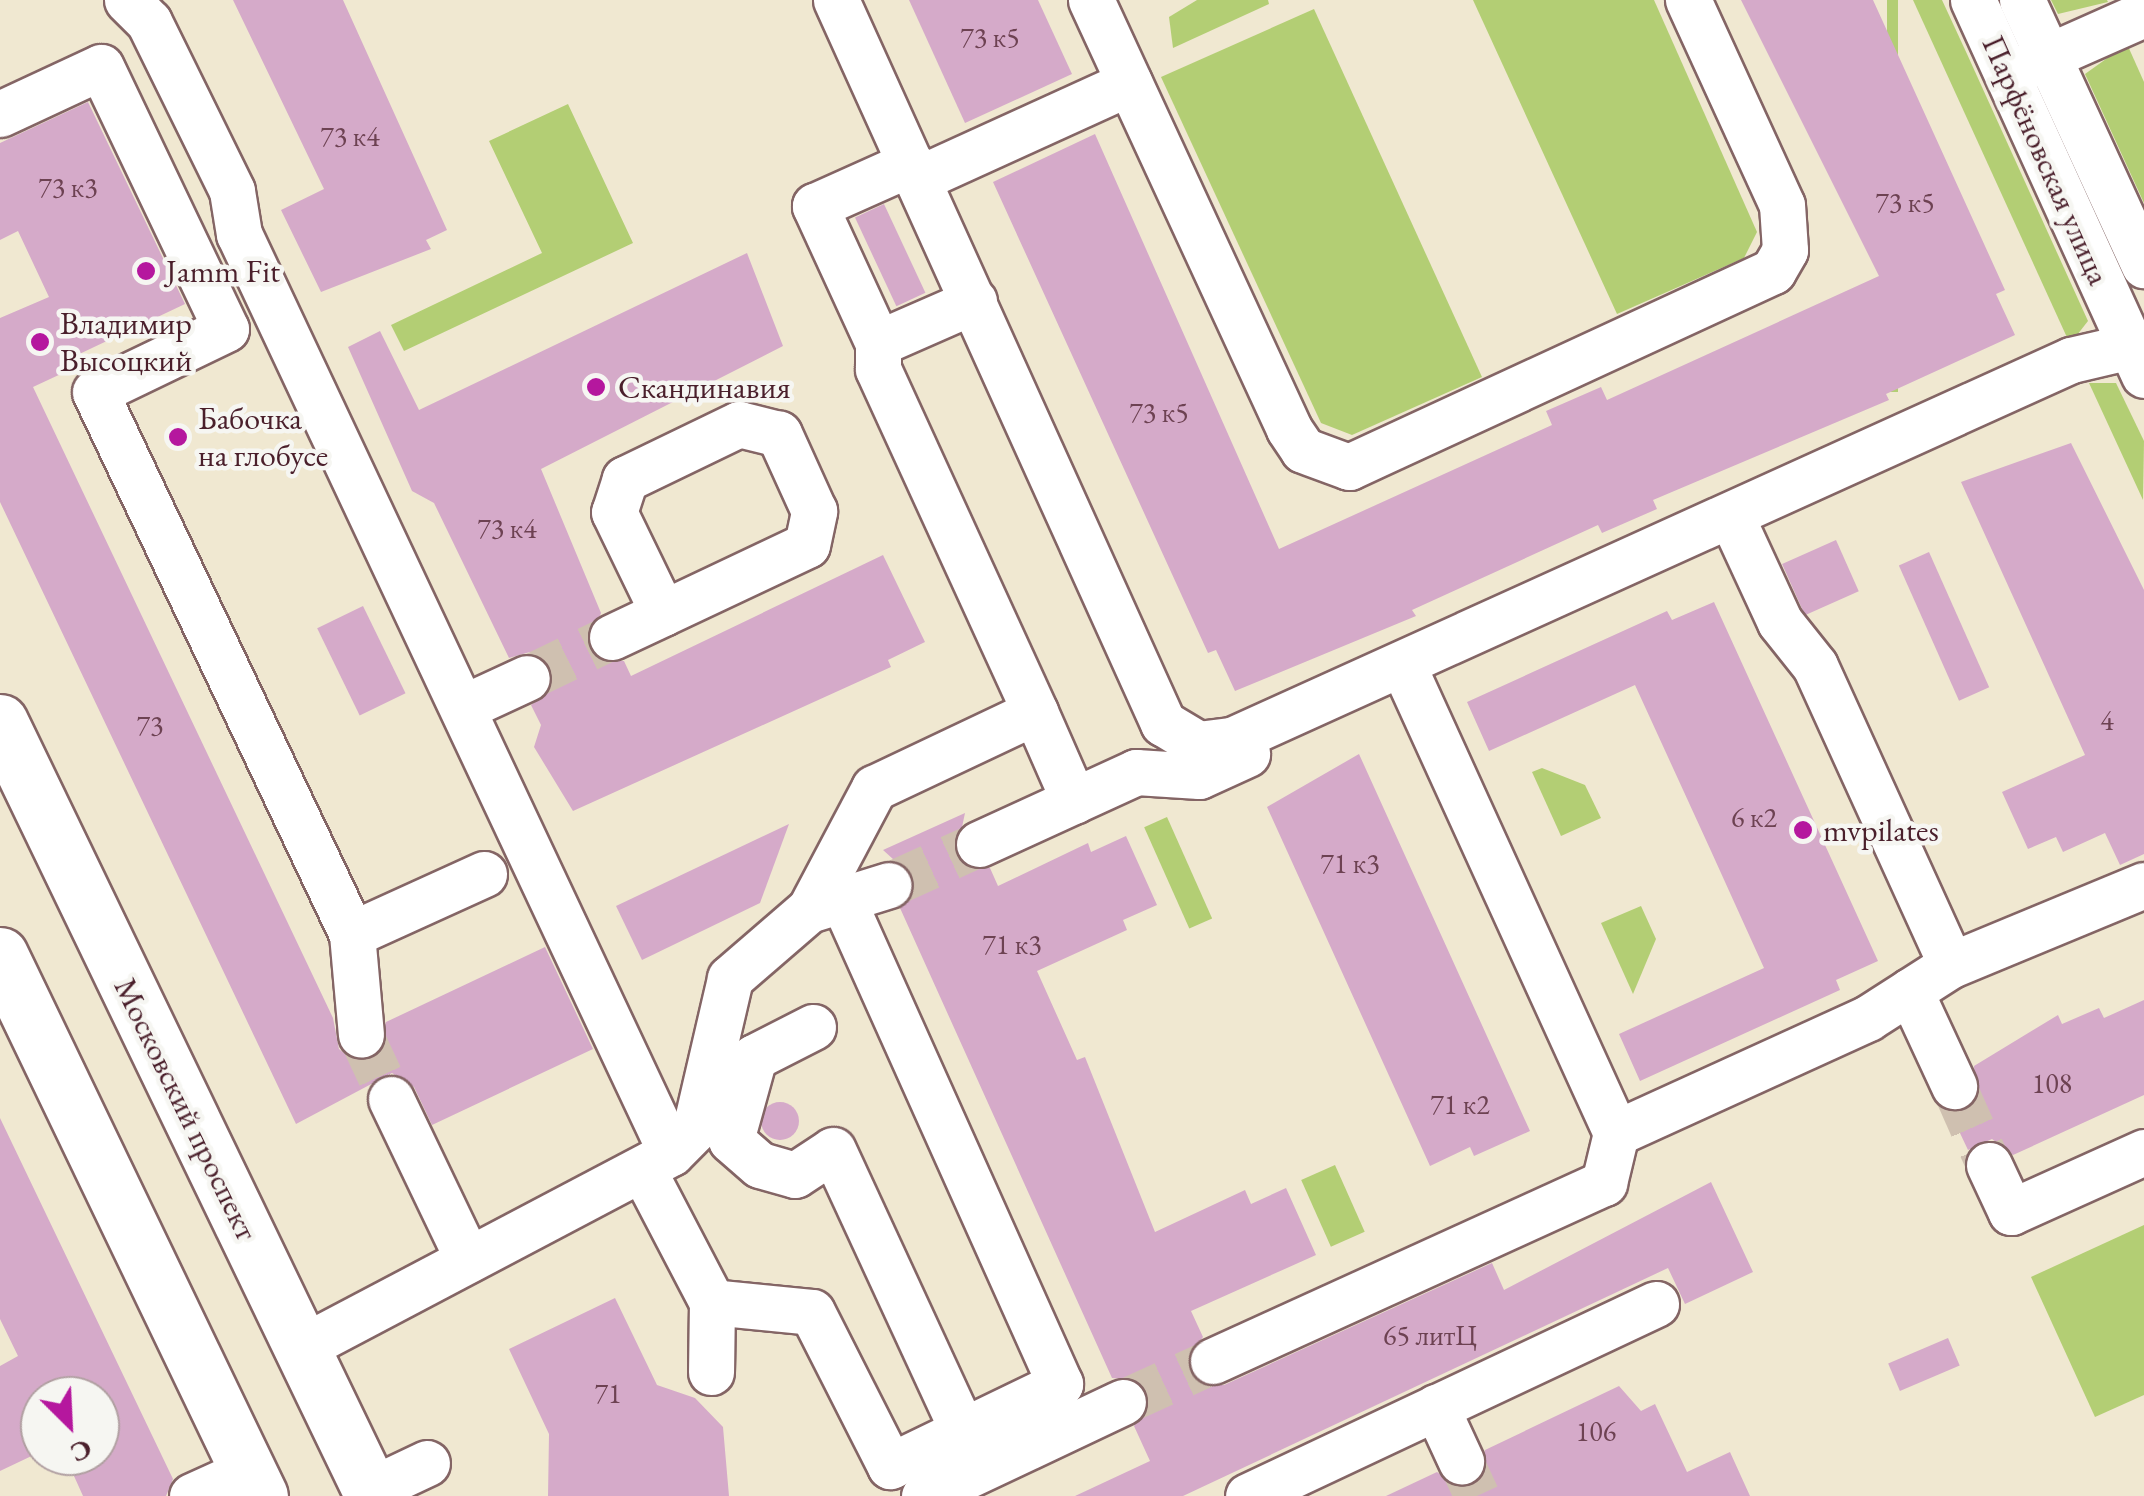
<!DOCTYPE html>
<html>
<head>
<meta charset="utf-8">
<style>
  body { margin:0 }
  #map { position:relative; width:2144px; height:1496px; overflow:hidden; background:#f0e8d1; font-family:"EB Garamond",serif }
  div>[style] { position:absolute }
  .green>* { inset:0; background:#b3ce74; transform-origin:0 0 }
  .building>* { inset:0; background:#d5aac9; transform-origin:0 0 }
  .round { border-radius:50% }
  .minor-tunnel>* { height:45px; margin-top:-22.5px; transform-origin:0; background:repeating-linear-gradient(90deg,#cfc0b0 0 45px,transparent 0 67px) }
  .roads { filter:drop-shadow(2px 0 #846565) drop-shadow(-2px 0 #846565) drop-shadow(0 2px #846565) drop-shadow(0 -2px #846565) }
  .minor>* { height:45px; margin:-22.5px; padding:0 22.5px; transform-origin:22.5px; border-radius:22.5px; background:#fff }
  .major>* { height:55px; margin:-27.5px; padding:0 27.5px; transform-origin:27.5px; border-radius:27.5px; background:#fff }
  .dots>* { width:28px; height:28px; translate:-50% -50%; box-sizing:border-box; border:5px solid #f6f6f2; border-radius:50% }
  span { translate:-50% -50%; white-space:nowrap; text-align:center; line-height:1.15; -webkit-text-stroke:9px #f6f6f2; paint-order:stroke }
  .number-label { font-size:28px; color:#6d4252 }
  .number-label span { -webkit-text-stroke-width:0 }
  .street-label { font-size:32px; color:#4a1f2b }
  .poi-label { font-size:32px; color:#4a1f2b }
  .left { translate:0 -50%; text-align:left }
  .north { position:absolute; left:20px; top:1376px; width:100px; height:100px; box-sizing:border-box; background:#f6f6f2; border:2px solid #b1a0a2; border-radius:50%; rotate:156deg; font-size:28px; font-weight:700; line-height:40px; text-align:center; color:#4a1f2b }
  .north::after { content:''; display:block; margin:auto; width:35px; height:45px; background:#b5179e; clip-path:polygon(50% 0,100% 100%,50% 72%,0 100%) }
</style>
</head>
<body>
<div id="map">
  <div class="green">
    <i style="clip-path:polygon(1197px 0,1268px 0,1269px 4px,1173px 48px,1169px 17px)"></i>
    <i style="clip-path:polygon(1473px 0,1654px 0,1757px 232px,1744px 258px,1617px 314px)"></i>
    <i style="left:1887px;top:0;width:11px;height:392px"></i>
    <i style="clip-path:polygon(1913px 0,1942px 0,1967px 54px,2088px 321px,2070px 344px)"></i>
    <i style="clip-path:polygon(2051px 0,2107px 0,2108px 2px,2058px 14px)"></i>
    <i style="clip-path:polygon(1314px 9px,1482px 377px,1352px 435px,1321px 423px,1161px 77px)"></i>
    <i style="clip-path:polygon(2127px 44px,2144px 82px,2144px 203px,2085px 74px)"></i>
    <i style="clip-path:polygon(568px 104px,633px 243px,404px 351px,391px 325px,542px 253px,489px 141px)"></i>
    <i style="clip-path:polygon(2089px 383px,2116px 383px,2144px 441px,2143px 500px)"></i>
    <i style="clip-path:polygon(1542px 768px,1585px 785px,1601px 818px,1561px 836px,1532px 772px)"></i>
    <i style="left:1167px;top:817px;width:111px;height:25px;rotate:66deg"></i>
    <i style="clip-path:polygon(1641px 906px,1656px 939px,1633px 994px,1601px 923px)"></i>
    <i style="left:1335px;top:1165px;width:73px;height:37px;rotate:66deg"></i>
    <i style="clip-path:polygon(2144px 1225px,2144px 1395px,2095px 1417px,2031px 1277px)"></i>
  </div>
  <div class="building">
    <i style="clip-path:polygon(233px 0,343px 0,447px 230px,426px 240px,431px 249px,321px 292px,281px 210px,324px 189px)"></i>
    <i style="clip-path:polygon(909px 0,1038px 0,1072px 74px,965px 123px)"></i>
    <i style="clip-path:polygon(1741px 0,1873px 0,2005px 290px,1996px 294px,2015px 335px,1886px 394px,1889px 400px,1653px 500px,1657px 509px,1602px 533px,1598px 525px,1412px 610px,1416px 616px,1235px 691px,1216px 650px,1208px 653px,993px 182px,1095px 134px,1279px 549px,1552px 425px,1546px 411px,1601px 387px,1607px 400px,1879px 276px)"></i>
    <i style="clip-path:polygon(88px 102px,185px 304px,73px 357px,78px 366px,33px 387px,333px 1018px,339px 1049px,351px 1059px,375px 1057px,386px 1022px,545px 947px,593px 1049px,432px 1125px,414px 1087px,392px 1073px,296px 1124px,0 502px,0 318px,49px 297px,18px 231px,0 240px,0 143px)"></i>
    <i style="left:884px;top:204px;width:98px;height:32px;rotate:65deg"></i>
    <i style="clip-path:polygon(747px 253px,783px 346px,541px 469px,601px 613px,588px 647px,598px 659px,624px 661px,631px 676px,883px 555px,925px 642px,888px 660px,891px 667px,573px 811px,534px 747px,541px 725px,531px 705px,549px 692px,550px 666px,530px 652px,509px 658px,434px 503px,412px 491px,348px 347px,380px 331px,419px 410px)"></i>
    <i style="clip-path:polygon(2071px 443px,2144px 590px,2144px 854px,2120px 865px,2105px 833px,2063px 852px,2056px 837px,2028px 849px,2002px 792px,2085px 755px,1961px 482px)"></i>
    <i style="left:1836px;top:540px;width:56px;height:59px;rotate:66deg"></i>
    <i style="left:1929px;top:552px;width:148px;height:33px;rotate:66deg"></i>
    <i style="clip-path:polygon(1714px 602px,1878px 961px,1836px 980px,1840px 990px,1640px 1081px,1619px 1034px,1764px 968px,1711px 851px,1635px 685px,1489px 751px,1467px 702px,1667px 611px,1672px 620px)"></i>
    <i style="left:363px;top:606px;width:97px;height:51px;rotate:64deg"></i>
    <i style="clip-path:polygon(1359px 754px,1530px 1131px,1474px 1156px,1470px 1147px,1430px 1166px,1267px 807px)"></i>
    <i style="clip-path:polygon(965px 813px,956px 856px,990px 868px,998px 886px,1088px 843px,1091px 852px,1126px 836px,1157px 905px,1123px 920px,1127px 930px,1037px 971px,1077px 1060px,1085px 1057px,1155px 1232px,1245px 1190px,1251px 1204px,1286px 1188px,1316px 1255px,1191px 1311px,1203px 1337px,1187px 1359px,1199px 1383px,1224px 1385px,1492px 1263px,1504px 1290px,1711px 1182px,1753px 1272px,1685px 1304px,1668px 1268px,1183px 1496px,1075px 1496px,1150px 1461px,1134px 1426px,1149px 1403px,1137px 1380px,1112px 1378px,900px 908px,914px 878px,883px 850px)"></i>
    <i style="clip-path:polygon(789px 824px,760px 903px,642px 960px,616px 906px)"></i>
    <i style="clip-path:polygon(2144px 1000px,2144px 1095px,2013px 1155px,1992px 1139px,1968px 1150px,1950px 1112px,1976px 1100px,1974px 1066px,2058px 1015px,2062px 1024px,2099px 1008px,2104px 1018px)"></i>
    <i class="round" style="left:761px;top:1102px;width:38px;height:38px"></i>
    <i style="clip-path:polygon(0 1118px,173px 1479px,166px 1496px,83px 1496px,65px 1456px,100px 1456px,100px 1396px,40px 1396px,40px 1452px,0 1471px,0 1366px,18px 1356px,0 1319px)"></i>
    <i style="clip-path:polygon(615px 1298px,657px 1385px,695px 1398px,723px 1427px,729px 1496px,548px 1496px,549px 1434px,509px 1349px)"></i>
    <i style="left:1948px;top:1338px;width:30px;height:65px;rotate:67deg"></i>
    <i style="clip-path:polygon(1619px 1386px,1641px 1411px,1655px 1404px,1687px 1472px,1730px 1452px,1750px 1496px,1386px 1496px,1437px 1472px,1458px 1487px,1473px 1484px,1485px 1450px)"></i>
  </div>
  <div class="minor-tunnel">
    <i style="left:527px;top:678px;width:94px;rotate:-25.8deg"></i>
    <i style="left:889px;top:885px;width:99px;rotate:-24.5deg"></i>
    <i style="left:361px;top:1035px;width:71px;rotate:64.9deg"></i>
    <i style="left:1954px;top:1086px;width:86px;rotate:66.1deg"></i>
    <i style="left:1123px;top:1402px;width:99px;rotate:-24.5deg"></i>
    <i style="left:1461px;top:1461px;width:38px;rotate:65deg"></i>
  </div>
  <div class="roads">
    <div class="minor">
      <i style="left:127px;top:0;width:31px;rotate:45deg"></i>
      <i style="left:149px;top:22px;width:188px;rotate:63.8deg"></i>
      <i style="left:232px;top:191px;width:44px;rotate:80.8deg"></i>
      <i style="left:239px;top:234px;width:1015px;rotate:64.82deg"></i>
      <i style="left:836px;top:0;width:794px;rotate:65.66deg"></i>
      <i style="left:1163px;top:723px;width:41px;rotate:31deg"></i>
      <i style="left:1198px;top:744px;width:34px;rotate:-7deg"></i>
      <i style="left:1232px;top:740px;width:921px;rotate:-24.37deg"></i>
      <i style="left:2071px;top:360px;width:62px;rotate:-13.1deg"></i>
      <i style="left:1091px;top:0;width:472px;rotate:65.2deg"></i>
      <i style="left:1289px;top:429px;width:25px;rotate:56deg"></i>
      <i style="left:1303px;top:450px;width:49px;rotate:20.3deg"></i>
      <i style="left:1349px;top:467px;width:467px;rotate:-24.8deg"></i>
      <i style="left:1773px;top:271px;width:24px;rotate:-60deg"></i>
      <i style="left:1785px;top:250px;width:45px;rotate:-93.8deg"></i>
      <i style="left:1782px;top:205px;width:226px;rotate:-114.6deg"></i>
      <i style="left:1973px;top:0;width:412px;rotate:65.5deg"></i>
      <i style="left:2022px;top:0;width:292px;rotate:65.3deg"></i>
      <i style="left:2022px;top:68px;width:133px;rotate:-23.9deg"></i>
      <i style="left:0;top:114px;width:111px;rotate:-25deg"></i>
      <i style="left:101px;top:67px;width:290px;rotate:64.5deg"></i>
      <i style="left:226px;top:329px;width:145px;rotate:154.3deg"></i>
      <i style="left:95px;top:392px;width:600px;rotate:64.63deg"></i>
      <i style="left:352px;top:934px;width:101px;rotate:84.9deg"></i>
      <i style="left:918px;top:179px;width:232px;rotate:-24.5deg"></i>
      <i style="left:974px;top:301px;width:105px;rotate:156.4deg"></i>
      <i style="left:878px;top:343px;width:26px;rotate:90deg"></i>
      <i style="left:878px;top:369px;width:377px;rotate:65.4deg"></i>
      <i style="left:878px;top:343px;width:151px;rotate:-114.7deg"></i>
      <i style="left:815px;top:206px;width:105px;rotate:-24.1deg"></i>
      <i style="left:1737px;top:529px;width:102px;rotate:65.2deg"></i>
      <i style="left:1780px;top:622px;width:56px;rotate:51.5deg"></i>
      <i style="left:1815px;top:666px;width:328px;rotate:65.5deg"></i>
      <i style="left:612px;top:637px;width:56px;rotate:-25.2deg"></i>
      <i style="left:663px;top:613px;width:159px;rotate:-25.3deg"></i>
      <i style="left:807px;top:545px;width:35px;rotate:-78deg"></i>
      <i style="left:814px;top:511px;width:85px;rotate:-114.4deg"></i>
      <i style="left:779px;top:434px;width:41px;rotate:-166deg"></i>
      <i style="left:739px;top:424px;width:127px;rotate:154.2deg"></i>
      <i style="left:625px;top:479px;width:35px;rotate:108deg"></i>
      <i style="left:614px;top:512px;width:112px;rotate:64.1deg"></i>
      <i style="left:464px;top:707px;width:69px;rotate:-24.7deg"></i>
      <i style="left:979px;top:844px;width:173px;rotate:-24.6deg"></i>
      <i style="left:1136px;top:772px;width:63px;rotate:3.6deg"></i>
      <i style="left:1199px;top:776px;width:53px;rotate:-24.6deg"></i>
      <i style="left:815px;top:908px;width:77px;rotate:-17.3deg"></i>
      <i style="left:352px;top:934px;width:145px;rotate:-24.4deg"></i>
      <i style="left:1910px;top:991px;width:105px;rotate:65.1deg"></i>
      <i style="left:813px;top:1027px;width:66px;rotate:153deg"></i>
      <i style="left:754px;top:1057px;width:86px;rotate:105.5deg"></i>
      <i style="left:731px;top:1140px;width:38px;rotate:41deg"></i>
      <i style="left:760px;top:1165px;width:36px;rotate:16deg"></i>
      <i style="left:795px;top:1175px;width:45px;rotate:-33.3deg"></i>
      <i style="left:833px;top:1150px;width:310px;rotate:65.2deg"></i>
      <i style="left:391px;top:1099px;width:178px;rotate:64.4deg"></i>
      <i style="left:1616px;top:1133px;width:277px;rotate:-24.5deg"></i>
      <i style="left:1868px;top:1018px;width:98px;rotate:-32.6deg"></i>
      <i style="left:1951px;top:965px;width:209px;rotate:-22.5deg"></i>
      <i style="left:1989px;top:1165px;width:52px;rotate:64.9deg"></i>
      <i style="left:2011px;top:1212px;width:146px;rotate:-24.3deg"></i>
      <i style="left:644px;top:1172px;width:147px;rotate:62.4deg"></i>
      <i style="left:712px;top:1302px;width:70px;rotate:90.8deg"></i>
      <i style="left:712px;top:1302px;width:100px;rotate:5.7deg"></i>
      <i style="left:812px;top:1312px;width:173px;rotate:63.1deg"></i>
      <i style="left:890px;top:1466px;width:189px;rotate:-25.8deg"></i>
      <i style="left:1060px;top:1384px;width:525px;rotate:-114.17deg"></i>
      <i style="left:301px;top:1348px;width:418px;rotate:-27.8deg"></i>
      <i style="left:671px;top:1153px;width:34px;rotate:-45deg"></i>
      <i style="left:695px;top:1129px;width:155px;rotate:-76.9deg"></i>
      <i style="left:730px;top:978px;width:106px;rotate:-40.8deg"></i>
      <i style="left:810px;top:909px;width:137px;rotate:-62.1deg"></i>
      <i style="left:874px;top:788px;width:178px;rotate:-25.3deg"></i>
      <i style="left:1035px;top:712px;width:97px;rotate:66.3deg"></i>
      <i style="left:1213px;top:1361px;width:430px;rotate:-24.5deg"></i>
      <i style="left:1604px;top:1183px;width:51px;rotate:-76.5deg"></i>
      <i style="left:1616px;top:1133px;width:499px;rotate:-114.5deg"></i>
      <i style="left:1436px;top:1407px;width:60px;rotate:65.2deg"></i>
      <i style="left:370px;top:1490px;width:63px;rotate:-25.3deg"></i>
      <i style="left:192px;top:1496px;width:60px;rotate:-24.4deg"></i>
      <i style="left:924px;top:1496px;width:220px;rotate:-25.3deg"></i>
      <i style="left:1248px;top:1496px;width:451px;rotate:-25.2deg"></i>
    </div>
    <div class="major">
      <i style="left:0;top:722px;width:859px;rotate:64.27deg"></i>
      <i style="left:0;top:955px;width:600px;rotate:64.33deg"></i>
    </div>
  </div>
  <div class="dots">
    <i style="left:146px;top:271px;background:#b5179e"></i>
    <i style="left:40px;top:342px;background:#b5179e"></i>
    <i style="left:596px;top:387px;background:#b5179e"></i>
    <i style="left:178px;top:437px;background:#b5179e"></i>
    <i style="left:1803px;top:830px;background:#b5179e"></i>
  </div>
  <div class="number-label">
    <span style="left:990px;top:37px">73 к5</span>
    <span style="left:350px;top:136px">73 к4</span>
    <span style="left:68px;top:187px">73 к3</span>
    <span style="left:1905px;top:202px">73 к5</span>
    <span style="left:1159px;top:412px">73 к5</span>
    <span style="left:507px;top:528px">73 к4</span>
    <span style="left:2107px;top:720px">4</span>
    <span style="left:150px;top:725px">73</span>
    <span style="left:1754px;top:817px">6 к2</span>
    <span style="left:1350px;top:863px">71 к3</span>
    <span style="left:1012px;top:944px">71 к3</span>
    <span style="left:2052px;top:1083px">108</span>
    <span style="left:1460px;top:1104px">71 к2</span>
    <span style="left:1430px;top:1335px">65 литЦ</span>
    <span style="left:608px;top:1393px">71</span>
    <span style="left:1596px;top:1431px">106</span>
  </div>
  <div class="street-label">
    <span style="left:2046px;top:160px;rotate:66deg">Парфёновская улица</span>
    <span style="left:186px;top:1109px;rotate:64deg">Московский проспект</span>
  </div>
  <div class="poi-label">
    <span class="left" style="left:166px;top:271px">Jamm Fit</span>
    <span class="left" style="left:60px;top:342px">Владимир<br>Высоцкий</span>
    <span class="left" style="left:618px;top:387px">Скандинавия</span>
    <span class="left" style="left:198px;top:437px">Бабочка<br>на глобусе</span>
    <span class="left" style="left:1823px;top:830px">mvpilates</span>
  </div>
  <div class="north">С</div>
</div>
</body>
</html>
